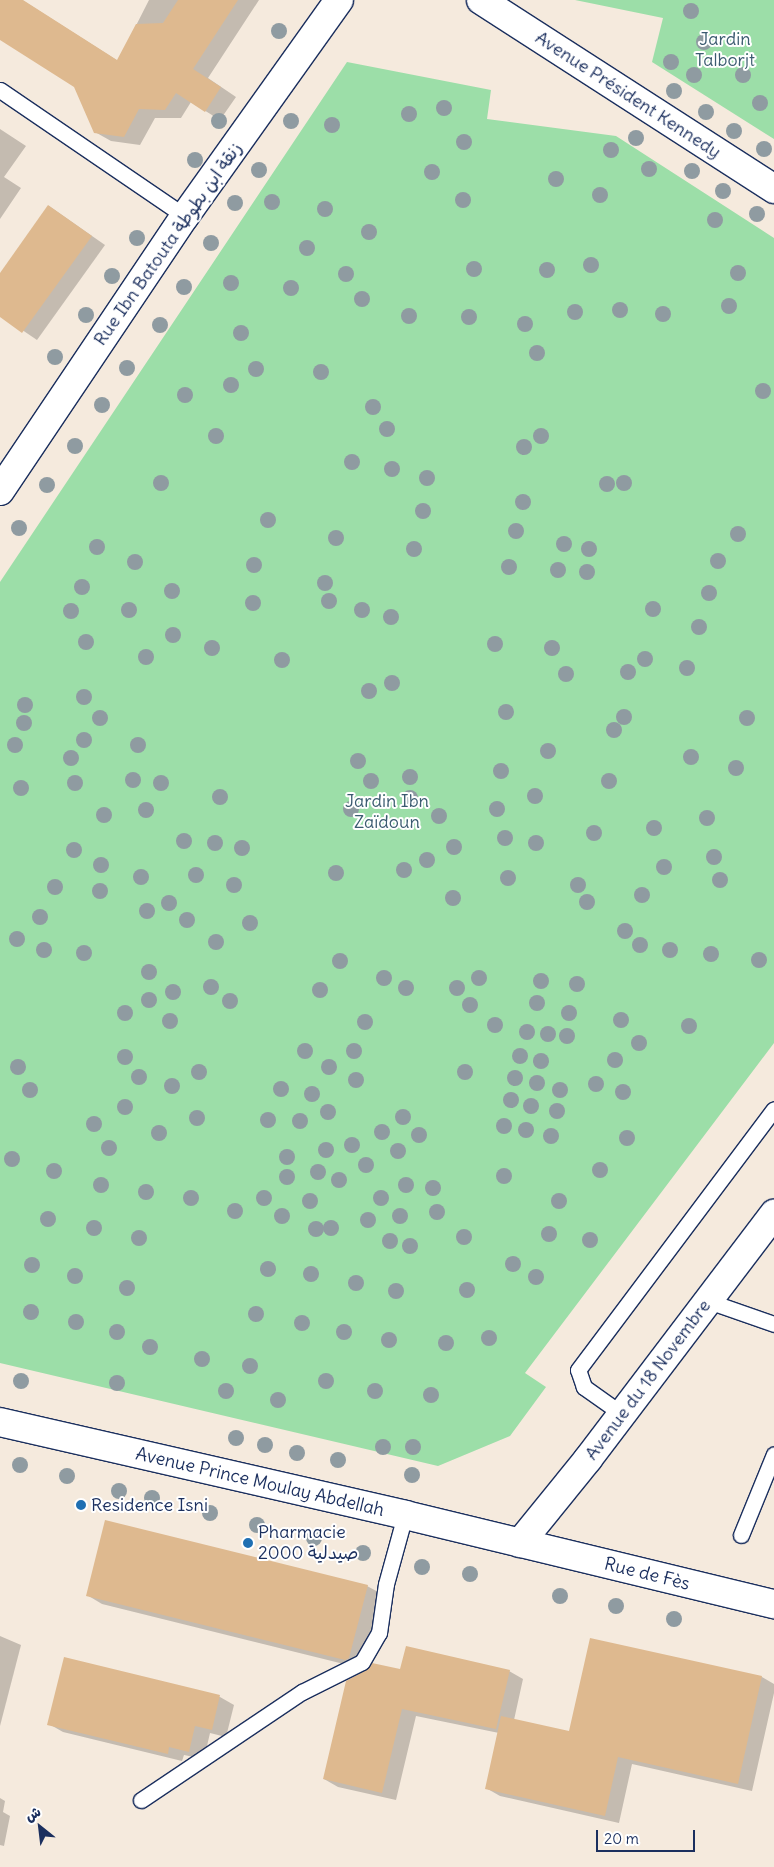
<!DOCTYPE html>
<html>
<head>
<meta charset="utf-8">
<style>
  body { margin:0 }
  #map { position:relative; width:774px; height:1867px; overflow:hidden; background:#f5eadd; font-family:Delius,"Playpen Sans Arabic",sans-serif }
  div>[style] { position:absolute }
  .green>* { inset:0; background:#9cdea8 }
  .shadow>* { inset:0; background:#0003 }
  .building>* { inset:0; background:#deb98f }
  .roads { filter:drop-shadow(1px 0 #1b2f5e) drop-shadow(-1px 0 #1b2f5e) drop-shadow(0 1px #1b2f5e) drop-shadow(0 -1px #1b2f5e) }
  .lane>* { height:15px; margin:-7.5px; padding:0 7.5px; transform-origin:7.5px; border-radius:7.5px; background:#fff }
  .street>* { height:28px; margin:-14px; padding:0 14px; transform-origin:14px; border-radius:14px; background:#fff }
  .secondary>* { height:28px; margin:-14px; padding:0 14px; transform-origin:14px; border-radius:14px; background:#fff }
  .trees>* { width:16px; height:16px; margin:-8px; border-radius:50%; background:#8f9ba1 }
  .dots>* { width:14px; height:14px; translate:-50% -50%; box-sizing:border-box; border:2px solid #fff; border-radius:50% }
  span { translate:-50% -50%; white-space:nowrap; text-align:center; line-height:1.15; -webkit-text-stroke:4px #fff; paint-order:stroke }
  .park-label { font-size:18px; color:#3b5b70 }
  .street-label { font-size:18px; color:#1b2f5e }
  .poi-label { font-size:18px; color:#1b2f5e }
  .left { translate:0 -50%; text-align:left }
  .north { position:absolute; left:15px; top:1802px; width:50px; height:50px; -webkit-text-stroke:4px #fff; paint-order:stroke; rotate:331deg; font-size:14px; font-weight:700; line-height:20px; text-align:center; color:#1b2f5e }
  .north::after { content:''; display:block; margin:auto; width:18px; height:22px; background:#1b2f5e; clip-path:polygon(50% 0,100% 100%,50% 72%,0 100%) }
  .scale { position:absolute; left:596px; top:1830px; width:99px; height:22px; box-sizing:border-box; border:2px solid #1b2f5e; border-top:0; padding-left:6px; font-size:15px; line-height:18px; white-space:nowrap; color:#1b2f5e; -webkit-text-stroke:4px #fff; paint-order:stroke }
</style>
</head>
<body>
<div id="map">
  <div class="green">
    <i style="clip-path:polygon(575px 0,774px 0,774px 139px,652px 62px,663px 18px)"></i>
    <i style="clip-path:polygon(347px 62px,491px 90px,487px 119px,616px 136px,774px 238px,774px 1043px,525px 1373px,546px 1387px,510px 1436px,438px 1466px,0 1363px,0 582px)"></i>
  </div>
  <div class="shadow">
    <i style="clip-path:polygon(0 0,22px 0,118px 61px,149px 0,259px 0,208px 78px,236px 97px,220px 120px,191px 102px,181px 118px,155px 118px,140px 145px,111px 141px,95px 132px,75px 86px,0 39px)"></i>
    <i style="clip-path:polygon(0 129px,26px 146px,4px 177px,21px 188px,0 219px)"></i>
    <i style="clip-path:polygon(49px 206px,105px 245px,37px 340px,0 315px,0 275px)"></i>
    <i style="clip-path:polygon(367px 1586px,382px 1594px,363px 1666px,360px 1668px,102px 1604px,87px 1595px)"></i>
    <i style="clip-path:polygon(0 1636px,21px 1645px,0 1726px)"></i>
    <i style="clip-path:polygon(65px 1659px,220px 1697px,234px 1705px,226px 1737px,210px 1733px,204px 1759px,184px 1755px,182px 1761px,63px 1732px,49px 1724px)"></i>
    <i style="clip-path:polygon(401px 1671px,509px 1671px,523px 1679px,514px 1720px,570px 1733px,762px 1677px,774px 1684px,774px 1693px,752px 1791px,632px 1764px,619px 1823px,500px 1796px,486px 1788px,499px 1733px,416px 1716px,396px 1800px,338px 1787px,324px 1779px)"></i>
    <i style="clip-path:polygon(0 1798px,5px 1801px,3px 1812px,10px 1816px,4px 1846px,0 1845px)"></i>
  </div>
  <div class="building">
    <i style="clip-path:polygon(0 0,23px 0,117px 60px,136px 24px,163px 23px,178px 0,238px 0,193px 69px,221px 87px,205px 112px,176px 93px,165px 110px,139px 109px,124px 137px,94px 133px,74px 87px,0 40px)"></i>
    <i style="clip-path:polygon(48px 205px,92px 236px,22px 333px,0 317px,0 273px)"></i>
    <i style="clip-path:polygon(105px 1520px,368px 1585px,349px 1658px,345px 1660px,86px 1596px)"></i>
    <i style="clip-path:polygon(590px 1638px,762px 1676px,738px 1784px,618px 1757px,605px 1816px,485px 1789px,501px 1716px,569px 1731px)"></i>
    <i style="clip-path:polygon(406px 1646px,510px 1670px,496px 1729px,402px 1709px,382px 1793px,323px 1779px,346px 1681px,366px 1670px,372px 1663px,400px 1669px)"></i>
    <i style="clip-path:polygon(64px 1657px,220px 1695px,212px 1730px,195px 1726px,189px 1752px,169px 1747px,168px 1754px,47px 1725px)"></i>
  </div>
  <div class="roads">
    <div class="lane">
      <i style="left:0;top:90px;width:224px;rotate:34.3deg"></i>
      <i style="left:708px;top:1301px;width:70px;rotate:19.2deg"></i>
      <i style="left:622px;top:1414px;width:47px;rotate:-144.6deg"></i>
      <i style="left:584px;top:1387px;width:18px;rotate:-109deg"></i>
      <i style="left:578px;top:1370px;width:326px;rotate:-53.1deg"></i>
      <i style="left:741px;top:1535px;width:87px;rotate:-67.8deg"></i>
      <i style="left:141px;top:1800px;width:194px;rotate:-33.9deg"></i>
      <i style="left:302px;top:1692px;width:67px;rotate:-26.6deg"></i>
      <i style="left:362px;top:1662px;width:34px;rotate:-60deg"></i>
      <i style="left:379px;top:1633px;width:49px;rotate:-81.9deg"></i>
      <i style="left:386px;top:1584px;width:72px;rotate:-74.6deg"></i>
    </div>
    <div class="street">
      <i style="left:0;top:491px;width:331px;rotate:-56.1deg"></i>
      <i style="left:185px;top:216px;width:265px;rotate:-54.5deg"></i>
    </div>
    <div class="secondary">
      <i style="left:481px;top:0;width:349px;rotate:32.8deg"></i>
      <i style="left:0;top:1422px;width:416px;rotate:12.9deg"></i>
      <i style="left:405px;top:1515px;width:380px;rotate:13.6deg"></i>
      <i style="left:520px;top:1543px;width:108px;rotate:-51deg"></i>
      <i style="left:588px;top:1459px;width:308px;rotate:-52.8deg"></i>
    </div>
  </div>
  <div class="trees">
    <i style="left:691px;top:11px"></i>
    <i style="left:279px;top:31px"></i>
    <i style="left:704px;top:42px"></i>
    <i style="left:671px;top:62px"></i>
    <i style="left:694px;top:75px"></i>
    <i style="left:743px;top:75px"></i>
    <i style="left:674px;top:91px"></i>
    <i style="left:760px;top:103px"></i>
    <i style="left:444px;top:108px"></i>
    <i style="left:706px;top:112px"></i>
    <i style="left:409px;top:114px"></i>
    <i style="left:219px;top:121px"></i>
    <i style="left:291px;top:121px"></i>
    <i style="left:332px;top:125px"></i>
    <i style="left:734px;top:131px"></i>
    <i style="left:636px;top:138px"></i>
    <i style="left:464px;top:142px"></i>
    <i style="left:764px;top:149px"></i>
    <i style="left:611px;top:150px"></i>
    <i style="left:195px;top:160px"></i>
    <i style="left:649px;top:169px"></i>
    <i style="left:259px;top:170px"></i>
    <i style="left:692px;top:171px"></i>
    <i style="left:432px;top:172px"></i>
    <i style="left:556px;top:179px"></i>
    <i style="left:723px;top:191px"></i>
    <i style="left:600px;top:195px"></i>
    <i style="left:463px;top:200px"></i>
    <i style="left:272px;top:202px"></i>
    <i style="left:235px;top:203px"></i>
    <i style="left:325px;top:209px"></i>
    <i style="left:757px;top:214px"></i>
    <i style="left:715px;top:220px"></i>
    <i style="left:369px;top:232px"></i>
    <i style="left:137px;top:238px"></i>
    <i style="left:211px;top:243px"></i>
    <i style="left:307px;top:248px"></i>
    <i style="left:591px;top:265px"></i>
    <i style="left:474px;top:269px"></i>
    <i style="left:547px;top:270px"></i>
    <i style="left:738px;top:273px"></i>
    <i style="left:346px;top:274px"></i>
    <i style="left:112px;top:276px"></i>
    <i style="left:231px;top:283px"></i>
    <i style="left:184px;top:287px"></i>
    <i style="left:291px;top:288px"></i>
    <i style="left:362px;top:299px"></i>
    <i style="left:729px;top:306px"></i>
    <i style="left:620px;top:310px"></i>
    <i style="left:575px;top:312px"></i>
    <i style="left:663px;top:314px"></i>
    <i style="left:86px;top:315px"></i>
    <i style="left:409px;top:316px"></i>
    <i style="left:469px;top:317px"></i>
    <i style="left:525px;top:324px"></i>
    <i style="left:160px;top:325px"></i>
    <i style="left:241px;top:333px"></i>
    <i style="left:537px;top:353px"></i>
    <i style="left:55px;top:357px"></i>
    <i style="left:127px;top:368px"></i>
    <i style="left:256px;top:369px"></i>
    <i style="left:321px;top:372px"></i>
    <i style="left:231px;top:385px"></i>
    <i style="left:763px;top:391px"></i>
    <i style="left:185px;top:395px"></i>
    <i style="left:102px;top:405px"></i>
    <i style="left:373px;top:407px"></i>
    <i style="left:387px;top:429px"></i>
    <i style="left:216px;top:436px"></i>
    <i style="left:541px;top:436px"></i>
    <i style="left:75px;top:446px"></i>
    <i style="left:524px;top:447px"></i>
    <i style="left:352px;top:462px"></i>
    <i style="left:392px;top:469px"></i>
    <i style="left:427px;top:478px"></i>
    <i style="left:161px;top:483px"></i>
    <i style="left:624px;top:483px"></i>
    <i style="left:607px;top:484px"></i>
    <i style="left:47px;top:485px"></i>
    <i style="left:523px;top:502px"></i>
    <i style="left:423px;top:511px"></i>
    <i style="left:268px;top:520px"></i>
    <i style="left:19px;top:528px"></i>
    <i style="left:516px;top:531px"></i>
    <i style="left:738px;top:534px"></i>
    <i style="left:336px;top:538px"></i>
    <i style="left:564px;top:544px"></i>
    <i style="left:97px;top:547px"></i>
    <i style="left:414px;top:549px"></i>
    <i style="left:589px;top:549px"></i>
    <i style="left:718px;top:561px"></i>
    <i style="left:135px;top:562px"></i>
    <i style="left:254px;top:565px"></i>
    <i style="left:509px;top:567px"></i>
    <i style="left:558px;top:570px"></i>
    <i style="left:587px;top:572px"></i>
    <i style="left:325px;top:583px"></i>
    <i style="left:82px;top:587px"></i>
    <i style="left:172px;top:591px"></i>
    <i style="left:709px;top:593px"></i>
    <i style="left:329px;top:601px"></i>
    <i style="left:253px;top:603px"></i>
    <i style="left:653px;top:609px"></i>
    <i style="left:129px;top:610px"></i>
    <i style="left:362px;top:610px"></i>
    <i style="left:71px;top:611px"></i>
    <i style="left:391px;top:617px"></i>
    <i style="left:699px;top:627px"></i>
    <i style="left:173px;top:635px"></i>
    <i style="left:86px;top:642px"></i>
    <i style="left:495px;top:644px"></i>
    <i style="left:212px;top:648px"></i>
    <i style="left:552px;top:648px"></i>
    <i style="left:146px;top:657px"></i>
    <i style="left:645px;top:659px"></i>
    <i style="left:282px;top:660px"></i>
    <i style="left:687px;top:668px"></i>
    <i style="left:628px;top:672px"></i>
    <i style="left:566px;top:674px"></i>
    <i style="left:392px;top:683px"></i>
    <i style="left:369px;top:691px"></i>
    <i style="left:84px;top:697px"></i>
    <i style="left:25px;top:705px"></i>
    <i style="left:506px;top:712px"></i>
    <i style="left:624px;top:717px"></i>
    <i style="left:100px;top:718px"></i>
    <i style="left:747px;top:718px"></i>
    <i style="left:24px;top:723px"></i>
    <i style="left:614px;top:730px"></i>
    <i style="left:84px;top:740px"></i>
    <i style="left:15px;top:745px"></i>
    <i style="left:138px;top:745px"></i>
    <i style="left:548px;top:751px"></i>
    <i style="left:691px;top:757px"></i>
    <i style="left:71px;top:758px"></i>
    <i style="left:358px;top:761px"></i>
    <i style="left:736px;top:768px"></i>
    <i style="left:501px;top:771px"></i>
    <i style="left:410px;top:777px"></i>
    <i style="left:133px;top:780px"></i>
    <i style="left:371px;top:781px"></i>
    <i style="left:609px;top:781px"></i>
    <i style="left:75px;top:783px"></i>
    <i style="left:161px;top:783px"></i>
    <i style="left:21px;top:788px"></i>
    <i style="left:535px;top:796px"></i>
    <i style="left:220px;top:797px"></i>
    <i style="left:410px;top:798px"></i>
    <i style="left:351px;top:809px"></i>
    <i style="left:497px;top:809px"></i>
    <i style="left:146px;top:810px"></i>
    <i style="left:104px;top:815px"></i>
    <i style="left:439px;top:816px"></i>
    <i style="left:707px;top:818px"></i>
    <i style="left:654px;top:828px"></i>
    <i style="left:594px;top:833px"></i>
    <i style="left:505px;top:838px"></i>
    <i style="left:184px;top:841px"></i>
    <i style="left:215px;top:843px"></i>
    <i style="left:536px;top:843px"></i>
    <i style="left:454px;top:847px"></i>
    <i style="left:242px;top:848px"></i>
    <i style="left:74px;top:850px"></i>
    <i style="left:714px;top:857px"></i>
    <i style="left:427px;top:860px"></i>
    <i style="left:101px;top:865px"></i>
    <i style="left:664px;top:867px"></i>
    <i style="left:404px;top:870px"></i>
    <i style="left:336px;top:873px"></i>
    <i style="left:196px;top:875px"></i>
    <i style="left:141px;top:877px"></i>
    <i style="left:508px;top:878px"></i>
    <i style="left:720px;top:880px"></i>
    <i style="left:234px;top:885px"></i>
    <i style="left:578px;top:885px"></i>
    <i style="left:55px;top:887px"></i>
    <i style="left:100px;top:891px"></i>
    <i style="left:642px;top:895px"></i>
    <i style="left:453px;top:898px"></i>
    <i style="left:587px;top:902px"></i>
    <i style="left:169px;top:903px"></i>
    <i style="left:147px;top:911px"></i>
    <i style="left:40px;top:917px"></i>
    <i style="left:187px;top:920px"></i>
    <i style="left:250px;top:923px"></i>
    <i style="left:625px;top:931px"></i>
    <i style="left:17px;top:939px"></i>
    <i style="left:216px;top:942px"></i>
    <i style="left:640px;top:945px"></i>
    <i style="left:44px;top:950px"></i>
    <i style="left:670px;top:950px"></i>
    <i style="left:84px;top:953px"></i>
    <i style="left:711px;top:954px"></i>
    <i style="left:759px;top:960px"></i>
    <i style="left:340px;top:961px"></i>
    <i style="left:149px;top:972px"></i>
    <i style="left:384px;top:978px"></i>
    <i style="left:479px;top:978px"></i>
    <i style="left:541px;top:981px"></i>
    <i style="left:577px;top:984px"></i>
    <i style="left:211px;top:987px"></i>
    <i style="left:406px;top:988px"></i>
    <i style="left:457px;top:988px"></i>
    <i style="left:320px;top:990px"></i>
    <i style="left:173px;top:992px"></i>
    <i style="left:149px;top:1000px"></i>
    <i style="left:230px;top:1001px"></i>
    <i style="left:537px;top:1003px"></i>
    <i style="left:470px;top:1005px"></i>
    <i style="left:125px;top:1013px"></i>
    <i style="left:569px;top:1013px"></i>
    <i style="left:621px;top:1020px"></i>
    <i style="left:170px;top:1021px"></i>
    <i style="left:365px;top:1022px"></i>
    <i style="left:495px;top:1025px"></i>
    <i style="left:689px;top:1026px"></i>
    <i style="left:527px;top:1032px"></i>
    <i style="left:548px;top:1034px"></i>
    <i style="left:567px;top:1036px"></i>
    <i style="left:639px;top:1043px"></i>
    <i style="left:305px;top:1051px"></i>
    <i style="left:354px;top:1051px"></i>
    <i style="left:520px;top:1056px"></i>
    <i style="left:125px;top:1057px"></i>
    <i style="left:615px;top:1060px"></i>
    <i style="left:541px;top:1061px"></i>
    <i style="left:18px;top:1067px"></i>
    <i style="left:329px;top:1067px"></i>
    <i style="left:199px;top:1072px"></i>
    <i style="left:465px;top:1072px"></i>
    <i style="left:139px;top:1077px"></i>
    <i style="left:515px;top:1078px"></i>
    <i style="left:356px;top:1080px"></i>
    <i style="left:537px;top:1083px"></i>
    <i style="left:596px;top:1084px"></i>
    <i style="left:172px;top:1086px"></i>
    <i style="left:281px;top:1089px"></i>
    <i style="left:30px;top:1090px"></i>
    <i style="left:560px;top:1090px"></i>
    <i style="left:623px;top:1092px"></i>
    <i style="left:312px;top:1094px"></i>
    <i style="left:511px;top:1100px"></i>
    <i style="left:531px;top:1106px"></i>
    <i style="left:125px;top:1107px"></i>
    <i style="left:557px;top:1111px"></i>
    <i style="left:328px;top:1112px"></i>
    <i style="left:403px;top:1117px"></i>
    <i style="left:197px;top:1118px"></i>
    <i style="left:268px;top:1120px"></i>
    <i style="left:300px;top:1121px"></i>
    <i style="left:94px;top:1124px"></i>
    <i style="left:504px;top:1126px"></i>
    <i style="left:526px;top:1130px"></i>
    <i style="left:382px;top:1132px"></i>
    <i style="left:159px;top:1133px"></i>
    <i style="left:419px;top:1135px"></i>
    <i style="left:551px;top:1136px"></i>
    <i style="left:627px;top:1138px"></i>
    <i style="left:352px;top:1145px"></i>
    <i style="left:109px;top:1148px"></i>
    <i style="left:326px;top:1150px"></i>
    <i style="left:398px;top:1151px"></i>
    <i style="left:287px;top:1157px"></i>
    <i style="left:12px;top:1159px"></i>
    <i style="left:366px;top:1165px"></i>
    <i style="left:600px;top:1170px"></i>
    <i style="left:54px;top:1171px"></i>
    <i style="left:318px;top:1172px"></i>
    <i style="left:504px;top:1176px"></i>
    <i style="left:287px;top:1177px"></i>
    <i style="left:339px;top:1180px"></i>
    <i style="left:101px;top:1185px"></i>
    <i style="left:406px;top:1185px"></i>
    <i style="left:433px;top:1188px"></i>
    <i style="left:146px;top:1192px"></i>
    <i style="left:191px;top:1198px"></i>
    <i style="left:264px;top:1198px"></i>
    <i style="left:381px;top:1198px"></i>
    <i style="left:310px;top:1201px"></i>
    <i style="left:559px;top:1201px"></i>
    <i style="left:235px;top:1211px"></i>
    <i style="left:437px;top:1212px"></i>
    <i style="left:282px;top:1216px"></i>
    <i style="left:400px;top:1216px"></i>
    <i style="left:48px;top:1219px"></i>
    <i style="left:368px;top:1220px"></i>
    <i style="left:94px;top:1228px"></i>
    <i style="left:331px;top:1228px"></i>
    <i style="left:316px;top:1229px"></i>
    <i style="left:549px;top:1234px"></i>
    <i style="left:464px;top:1237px"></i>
    <i style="left:139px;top:1238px"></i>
    <i style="left:590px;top:1240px"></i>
    <i style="left:390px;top:1241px"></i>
    <i style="left:410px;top:1246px"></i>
    <i style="left:513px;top:1264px"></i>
    <i style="left:32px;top:1265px"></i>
    <i style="left:268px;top:1269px"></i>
    <i style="left:311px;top:1274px"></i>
    <i style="left:75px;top:1276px"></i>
    <i style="left:536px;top:1277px"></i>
    <i style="left:356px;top:1283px"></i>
    <i style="left:127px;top:1288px"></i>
    <i style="left:467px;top:1290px"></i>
    <i style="left:396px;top:1291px"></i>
    <i style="left:31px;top:1312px"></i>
    <i style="left:256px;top:1314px"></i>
    <i style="left:76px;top:1322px"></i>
    <i style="left:302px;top:1323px"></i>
    <i style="left:117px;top:1332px"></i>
    <i style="left:344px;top:1332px"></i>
    <i style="left:489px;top:1338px"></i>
    <i style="left:389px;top:1340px"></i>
    <i style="left:446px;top:1343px"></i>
    <i style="left:150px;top:1347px"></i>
    <i style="left:202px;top:1359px"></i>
    <i style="left:250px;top:1366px"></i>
    <i style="left:21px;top:1381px"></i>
    <i style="left:326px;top:1381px"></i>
    <i style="left:117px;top:1383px"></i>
    <i style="left:226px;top:1391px"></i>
    <i style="left:375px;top:1391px"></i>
    <i style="left:431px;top:1395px"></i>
    <i style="left:278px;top:1400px"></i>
    <i style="left:236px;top:1438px"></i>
    <i style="left:265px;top:1445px"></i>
    <i style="left:383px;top:1447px"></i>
    <i style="left:413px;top:1447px"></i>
    <i style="left:297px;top:1453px"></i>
    <i style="left:338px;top:1460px"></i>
    <i style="left:20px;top:1465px"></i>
    <i style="left:412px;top:1475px"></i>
    <i style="left:67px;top:1476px"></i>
    <i style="left:119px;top:1491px"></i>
    <i style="left:152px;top:1498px"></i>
    <i style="left:210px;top:1513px"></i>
    <i style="left:257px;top:1525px"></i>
    <i style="left:314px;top:1538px"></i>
    <i style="left:363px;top:1553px"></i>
    <i style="left:422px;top:1567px"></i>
    <i style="left:470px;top:1574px"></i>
    <i style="left:560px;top:1596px"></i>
    <i style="left:616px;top:1606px"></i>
    <i style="left:674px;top:1619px"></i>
  </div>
  <div class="dots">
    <i style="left:81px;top:1505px;background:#1f6fb2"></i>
    <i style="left:248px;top:1543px;background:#1f6fb2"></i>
  </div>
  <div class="park-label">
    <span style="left:725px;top:50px">Jardin<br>Talborjt</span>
    <span style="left:387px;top:812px">Jardin Ibn<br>Zaïdoun</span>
  </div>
  <div class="street-label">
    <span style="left:628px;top:95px;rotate:33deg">Avenue Président Kennedy</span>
    <span style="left:168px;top:244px;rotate:-55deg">Rue Ibn Batouta زنقة ابن بطوطة</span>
    <span style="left:648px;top:1380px;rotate:-53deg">Avenue du 18 Novembre</span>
    <span style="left:260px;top:1482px;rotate:13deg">Avenue Prince Moulay Abdellah</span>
    <span style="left:647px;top:1574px;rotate:14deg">Rue de Fès</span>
  </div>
  <div class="poi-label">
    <span class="left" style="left:91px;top:1505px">Residence Isni</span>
    <span class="left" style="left:258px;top:1543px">Pharmacie<br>2000 صيدلية</span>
  </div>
  <div class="north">ش</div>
  <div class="scale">20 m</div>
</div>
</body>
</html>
